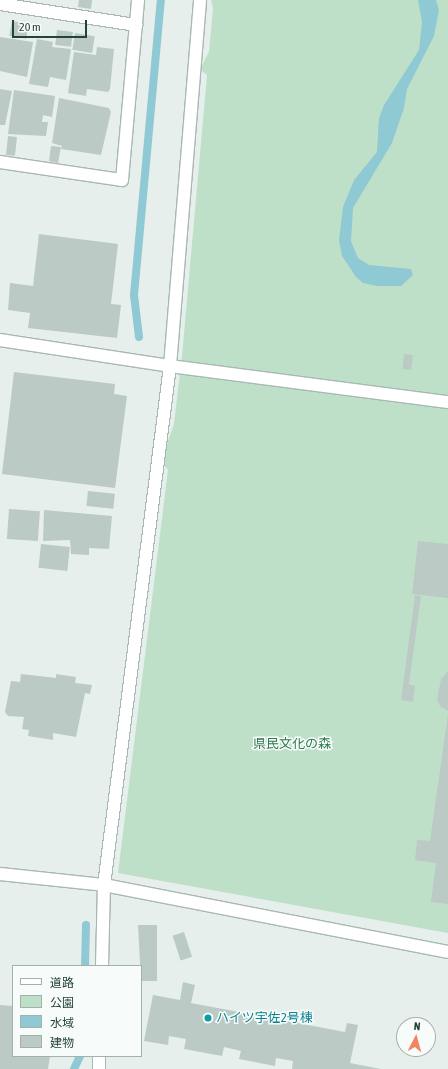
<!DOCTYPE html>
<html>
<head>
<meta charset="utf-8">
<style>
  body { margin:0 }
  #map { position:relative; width:448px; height:1069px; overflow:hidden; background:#e6efeb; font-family:"Asap Condensed","Noto Sans JP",sans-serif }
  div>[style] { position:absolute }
  .green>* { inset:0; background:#bfe0c8 }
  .water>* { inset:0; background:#8ec9d4 }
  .stream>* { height:8px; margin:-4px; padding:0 4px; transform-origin:4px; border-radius:4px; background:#8ec9d4 }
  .building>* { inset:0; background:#bbcac4; transform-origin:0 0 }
  .roads { filter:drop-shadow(1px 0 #a8b8b2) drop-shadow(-1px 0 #a8b8b2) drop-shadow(0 1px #a8b8b2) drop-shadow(0 -1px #a8b8b2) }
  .minor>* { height:12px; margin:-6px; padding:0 6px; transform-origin:6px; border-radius:6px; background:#fff }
  .tertiary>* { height:12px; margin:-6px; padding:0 6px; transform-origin:6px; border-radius:6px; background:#fff }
  .dots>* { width:11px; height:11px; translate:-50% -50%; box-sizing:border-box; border:2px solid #f7fbf9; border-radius:50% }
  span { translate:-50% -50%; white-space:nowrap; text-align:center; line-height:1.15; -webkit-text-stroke:3px #f7fbf9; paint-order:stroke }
  .park-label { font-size:13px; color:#2d7a4b }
  .culture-label { font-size:13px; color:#0d838f }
  .left { translate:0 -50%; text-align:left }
  .legend { position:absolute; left:12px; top:965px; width:130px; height:92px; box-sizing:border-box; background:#f7fbf9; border:1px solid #a3b1ad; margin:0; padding:5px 7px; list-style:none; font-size:12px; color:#24423a }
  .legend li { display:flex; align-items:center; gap:8px; height:20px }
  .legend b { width:20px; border:1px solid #a3b1ad }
  .north { position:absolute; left:396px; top:1017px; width:40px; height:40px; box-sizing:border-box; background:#f7fbf9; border:1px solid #a3b1ad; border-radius:50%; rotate:6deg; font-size:11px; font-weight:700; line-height:16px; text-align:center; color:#24423a }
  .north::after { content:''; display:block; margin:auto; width:14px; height:18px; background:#f4845f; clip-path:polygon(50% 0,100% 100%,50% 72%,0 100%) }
  .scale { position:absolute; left:12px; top:20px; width:75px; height:18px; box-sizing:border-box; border:2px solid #24423a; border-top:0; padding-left:5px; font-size:12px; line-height:14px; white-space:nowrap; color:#24423a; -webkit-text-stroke:3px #f7fbf9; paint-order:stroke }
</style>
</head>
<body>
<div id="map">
  <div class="green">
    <i style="clip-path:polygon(211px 0,448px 0,448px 933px,118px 873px,168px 470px,161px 461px,174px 424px,182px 356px,207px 75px,200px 69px,209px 52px,213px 8px)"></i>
  </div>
  <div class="water">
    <i style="clip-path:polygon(418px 0,436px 0,439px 10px,434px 36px,407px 89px,404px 108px,392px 143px,353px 208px,351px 241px,358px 258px,369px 265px,411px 269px,413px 275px,401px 286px,377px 286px,363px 283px,356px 277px,342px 256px,339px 240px,343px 207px,354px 180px,377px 152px,379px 118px,384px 105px,419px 50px,422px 22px)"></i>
  </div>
  <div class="stream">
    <i style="left:139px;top:337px;width:42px;rotate:-96.8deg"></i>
    <i style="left:134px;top:295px;width:296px;rotate:-84.8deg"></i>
    <i style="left:85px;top:966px;width:41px;rotate:-88.6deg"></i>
    <i style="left:74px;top:1069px;width:14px;rotate:-65deg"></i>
  </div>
  <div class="building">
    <i style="clip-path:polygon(79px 0,92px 0,91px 9px,78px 7px)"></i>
    <i style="left:12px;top:21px;width:17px;height:15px;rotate:10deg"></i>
    <i style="left:57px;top:30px;width:16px;height:15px;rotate:7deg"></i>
    <i style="left:75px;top:33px;width:20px;height:17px;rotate:9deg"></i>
    <i style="clip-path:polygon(0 37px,33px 42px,27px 77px,0 71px)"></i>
    <i style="clip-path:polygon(37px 39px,53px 42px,52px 47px,71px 49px,66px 80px,50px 77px,48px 87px,29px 84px)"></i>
    <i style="clip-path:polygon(97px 47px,114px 49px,110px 89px,108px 92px,87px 89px,86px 96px,68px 93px,74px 52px,96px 55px)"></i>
    <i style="clip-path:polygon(0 89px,12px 91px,5px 125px,0 125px)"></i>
    <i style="clip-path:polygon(14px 90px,55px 96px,52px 117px,43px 115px,42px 122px,48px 122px,46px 136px,8px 134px)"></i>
    <i style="clip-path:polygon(59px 98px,109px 108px,111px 112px,101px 155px,61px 149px,62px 146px,52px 143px)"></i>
    <i style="left:8px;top:136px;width:9px;height:19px;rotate:6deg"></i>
    <i style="clip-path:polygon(51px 146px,61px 147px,58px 163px,49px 161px)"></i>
    <i style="clip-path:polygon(39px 234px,118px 244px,111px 304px,121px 305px,117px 338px,28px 328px,30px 313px,8px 310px,10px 283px,33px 286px)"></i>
    <i style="left:404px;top:354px;width:9px;height:15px;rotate:6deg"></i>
    <i style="clip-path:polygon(14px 372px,115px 384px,114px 394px,127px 396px,115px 488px,2px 474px)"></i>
    <i style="left:88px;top:491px;width:27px;height:15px;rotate:6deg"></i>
    <i style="left:9px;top:509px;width:31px;height:30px;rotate:4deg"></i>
    <i style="clip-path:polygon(44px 510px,112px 516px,109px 549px,89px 548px,89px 555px,71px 554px,70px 540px,43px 541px)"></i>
    <i style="clip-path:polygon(418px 541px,448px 544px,448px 598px,412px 594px)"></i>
    <i style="left:41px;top:544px;width:29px;height:24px;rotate:6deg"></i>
    <i style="clip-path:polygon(415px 595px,421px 596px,409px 684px,415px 686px,413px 702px,401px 700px)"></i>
    <i style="clip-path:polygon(448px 671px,448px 711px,440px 706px,437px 700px,441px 679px)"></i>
    <i style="clip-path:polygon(21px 674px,56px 678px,56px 674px,76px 677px,75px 683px,92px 685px,90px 694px,85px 693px,76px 737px,53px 733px,53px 740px,28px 736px,29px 730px,22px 729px,24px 717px,8px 716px,5px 712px,11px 681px,20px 682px)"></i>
    <i style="clip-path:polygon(448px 714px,448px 904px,431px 902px,436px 863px,415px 860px,417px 840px,430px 841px)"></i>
    <i style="clip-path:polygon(138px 925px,157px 925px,157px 981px,141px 981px)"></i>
    <i style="left:184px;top:932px;width:26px;height:12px;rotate:72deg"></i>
    <i style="clip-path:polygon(183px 982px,195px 985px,191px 1003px,345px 1032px,347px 1023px,358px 1025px,350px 1063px,381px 1069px,292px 1069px,293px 1061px,276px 1058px,275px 1066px,239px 1059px,241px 1051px,224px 1047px,222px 1056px,184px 1049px,186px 1039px,169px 1036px,168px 1045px,144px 1041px,153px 995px,180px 1000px)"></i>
    <i style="clip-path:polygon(0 1005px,13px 1006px,13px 1056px,50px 1056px,48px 1069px,0 1069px)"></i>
  </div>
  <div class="roads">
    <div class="minor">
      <i style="left:0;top:4px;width:138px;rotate:8.8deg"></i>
      <i style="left:0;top:162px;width:123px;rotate:8.4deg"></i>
      <i style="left:122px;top:180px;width:181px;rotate:-84.9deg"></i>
      <i style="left:170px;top:366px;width:367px;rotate:-85.3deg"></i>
      <i style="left:0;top:874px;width:105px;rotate:6deg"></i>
      <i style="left:104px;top:885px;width:350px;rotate:11deg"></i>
    </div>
    <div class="tertiary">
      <i style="left:0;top:340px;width:172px;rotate:8.7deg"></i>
      <i style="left:170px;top:366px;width:280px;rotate:7.4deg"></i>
      <i style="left:102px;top:966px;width:81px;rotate:-88.6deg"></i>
      <i style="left:104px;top:885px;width:523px;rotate:-82.75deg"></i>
      <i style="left:99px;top:1069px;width:13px;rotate:-90deg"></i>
    </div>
  </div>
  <div class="dots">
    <i style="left:208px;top:1018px;background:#0f9aa8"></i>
  </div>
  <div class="park-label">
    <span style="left:292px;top:744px">県民文化の森</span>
  </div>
  <div class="culture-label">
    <span class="left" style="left:216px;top:1018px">ハイツ宇佐2号棟</span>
  </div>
  <ul class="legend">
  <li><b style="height:5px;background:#fff"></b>道路</li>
  <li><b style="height:11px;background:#bfe0c8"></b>公園</li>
  <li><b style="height:11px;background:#8ec9d4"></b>水域</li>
  <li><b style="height:11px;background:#bbcac4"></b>建物</li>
  </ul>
  <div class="north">N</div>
  <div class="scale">20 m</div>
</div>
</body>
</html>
